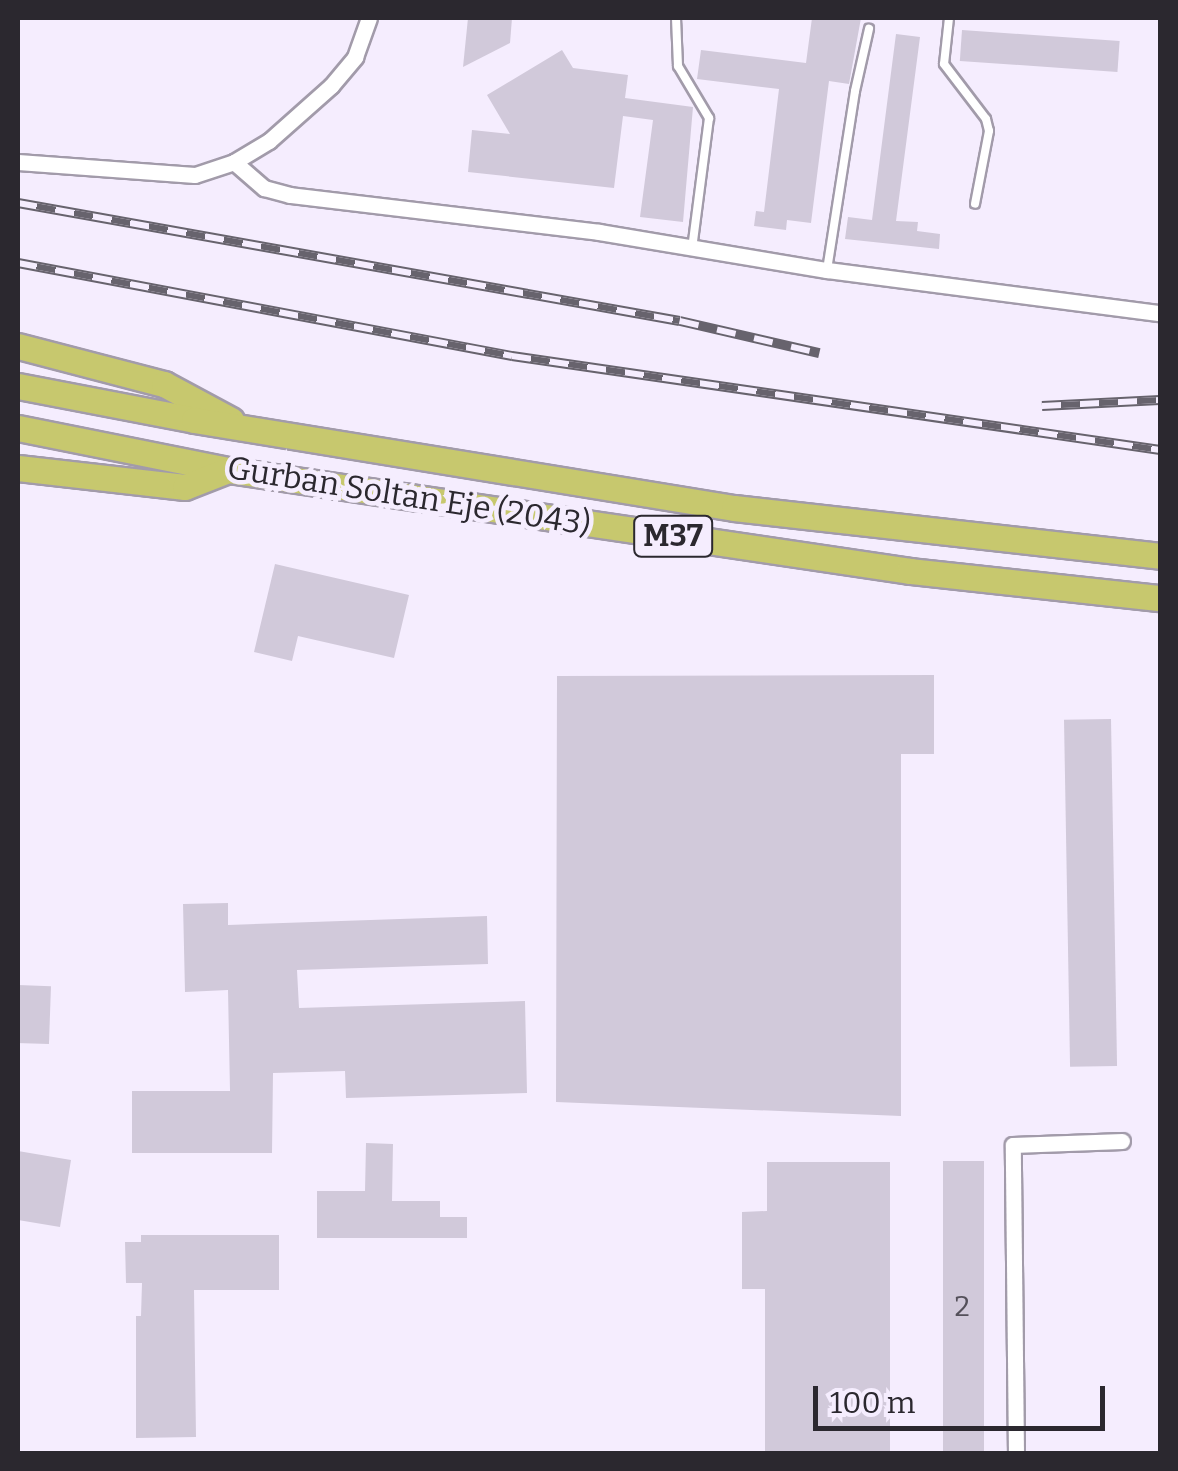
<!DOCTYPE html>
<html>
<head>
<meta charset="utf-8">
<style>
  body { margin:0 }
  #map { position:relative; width:1178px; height:1471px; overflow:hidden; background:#f5edfe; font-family:Bitter,serif }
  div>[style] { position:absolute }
  .building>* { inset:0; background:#d1c9da; transform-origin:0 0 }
  .roads { filter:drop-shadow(2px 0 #a29baa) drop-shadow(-2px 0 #a29baa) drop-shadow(0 2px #a29baa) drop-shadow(0 -2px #a29baa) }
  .service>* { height:8px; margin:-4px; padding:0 4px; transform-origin:4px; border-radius:4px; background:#fff }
  .minor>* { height:15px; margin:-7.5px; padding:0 7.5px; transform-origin:7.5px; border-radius:7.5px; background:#fff }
  .trunk>* { height:25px; margin:-12.5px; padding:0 12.5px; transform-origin:12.5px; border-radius:12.5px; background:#c7c86e }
  .rail>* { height:10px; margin-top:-5px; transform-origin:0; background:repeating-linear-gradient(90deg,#f5edfe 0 19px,#67636d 0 38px); box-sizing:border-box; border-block:2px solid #67636d }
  span { translate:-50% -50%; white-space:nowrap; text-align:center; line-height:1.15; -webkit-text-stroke:9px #f5edfe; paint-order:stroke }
  .number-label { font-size:28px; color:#54505a }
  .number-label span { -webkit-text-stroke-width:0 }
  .shield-label span { padding:2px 8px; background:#f5edfe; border:2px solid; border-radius:8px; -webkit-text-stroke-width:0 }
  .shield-label { font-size:30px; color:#2b282f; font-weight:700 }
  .street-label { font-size:32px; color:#2b282f }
  .frame { position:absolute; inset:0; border:20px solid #2b282f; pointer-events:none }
  .scale { position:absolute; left:813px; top:1386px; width:292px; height:45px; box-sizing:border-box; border:5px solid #2b282f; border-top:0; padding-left:12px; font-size:30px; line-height:35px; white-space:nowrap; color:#2b282f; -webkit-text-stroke:8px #f5edfe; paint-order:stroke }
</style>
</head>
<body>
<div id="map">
  <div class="building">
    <i style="clip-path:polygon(468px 18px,512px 18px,510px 43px,463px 67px)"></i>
    <i style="clip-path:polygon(812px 18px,861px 18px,849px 84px,829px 81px,811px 223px,787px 220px,786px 230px,754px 226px,756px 211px,764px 212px,779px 89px,697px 79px,701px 50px,806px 63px)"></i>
    <i style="left:962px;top:30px;width:158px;height:31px;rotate:4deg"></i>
    <i style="clip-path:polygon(896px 34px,920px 37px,896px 221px,918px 222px,917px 231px,940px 234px,939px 249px,845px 239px,848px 217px,872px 220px)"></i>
    <i style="clip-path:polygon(562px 50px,573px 68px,628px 75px,625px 98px,693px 107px,683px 222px,640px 217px,653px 120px,623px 116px,614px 188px,468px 172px,472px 130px,510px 134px,487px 95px)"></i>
    <i style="clip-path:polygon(275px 564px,409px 595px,394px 658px,298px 636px,292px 661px,254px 652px)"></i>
    <i style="clip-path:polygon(934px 675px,934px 754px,901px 754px,901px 1116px,556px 1102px,557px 676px)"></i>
    <i style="left:1111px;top:719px;width:347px;height:47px;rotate:89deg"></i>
    <i style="clip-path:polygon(228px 903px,228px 925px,487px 916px,488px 964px,297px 970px,299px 1008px,525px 1001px,527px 1093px,346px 1098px,345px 1071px,273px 1073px,272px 1153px,132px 1153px,132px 1091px,230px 1091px,228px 990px,185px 992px,183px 904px)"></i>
    <i style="left:18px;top:985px;width:33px;height:58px;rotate:2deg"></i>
    <i style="clip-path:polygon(366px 1143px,393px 1144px,392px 1201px,440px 1201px,440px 1217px,467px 1217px,467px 1238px,317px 1238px,317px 1191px,365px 1191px)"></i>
    <i style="clip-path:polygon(18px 1151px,71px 1160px,60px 1227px,18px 1220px)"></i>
    <i style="left:943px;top:1161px;width:41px;height:293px"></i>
    <i style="clip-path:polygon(767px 1162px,890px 1162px,890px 1454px,765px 1454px,765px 1289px,742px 1289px,742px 1212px,767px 1211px)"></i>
    <i style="clip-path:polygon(141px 1235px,279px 1235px,279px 1290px,194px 1290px,196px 1437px,136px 1438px,136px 1316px,141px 1316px,142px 1283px,126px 1283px,125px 1242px,141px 1242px)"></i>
  </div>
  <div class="roads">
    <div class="service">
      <i style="left:676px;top:18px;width:48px;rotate:87.6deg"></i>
      <i style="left:678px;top:66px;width:61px;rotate:59.2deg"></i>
      <i style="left:709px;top:118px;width:132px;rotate:97.4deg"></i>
      <i style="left:949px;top:18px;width:46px;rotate:96.2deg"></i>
      <i style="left:944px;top:64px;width:69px;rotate:52.6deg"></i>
      <i style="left:986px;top:119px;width:12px;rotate:76deg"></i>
      <i style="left:989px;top:131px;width:74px;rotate:100.9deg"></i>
      <i style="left:827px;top:270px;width:181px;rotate:-81.1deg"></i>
      <i style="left:855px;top:91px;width:64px;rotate:-77.3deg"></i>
    </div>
    <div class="minor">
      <i style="left:18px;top:162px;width:177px;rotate:4.2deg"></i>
      <i style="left:195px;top:175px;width:41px;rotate:-18.4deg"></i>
      <i style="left:234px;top:162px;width:41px;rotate:-31deg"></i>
      <i style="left:269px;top:141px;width:83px;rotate:-41.6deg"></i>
      <i style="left:331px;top:86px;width:38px;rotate:-50deg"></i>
      <i style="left:355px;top:57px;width:41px;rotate:-70.3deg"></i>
      <i style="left:234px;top:162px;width:40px;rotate:41deg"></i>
      <i style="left:264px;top:188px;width:27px;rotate:15deg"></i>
      <i style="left:290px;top:195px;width:311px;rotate:6.8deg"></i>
      <i style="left:599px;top:232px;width:231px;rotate:9.5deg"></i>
      <i style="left:827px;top:270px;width:336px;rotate:7.4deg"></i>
      <i style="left:1016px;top:1454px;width:309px;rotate:-90.6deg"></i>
      <i style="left:1013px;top:1145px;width:109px;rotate:-2.1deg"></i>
    </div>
    <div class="trunk">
      <i style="left:18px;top:346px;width:151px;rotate:14.6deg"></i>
      <i style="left:164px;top:384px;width:76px;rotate:28.2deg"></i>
      <i style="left:18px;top:386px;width:179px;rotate:10.9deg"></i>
      <i style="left:194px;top:420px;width:547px;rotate:9.26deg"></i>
      <i style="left:734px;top:508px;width:429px;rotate:6.4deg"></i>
      <i style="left:18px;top:428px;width:214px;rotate:11.3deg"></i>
      <i style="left:228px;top:470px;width:689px;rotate:8.42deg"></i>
      <i style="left:910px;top:571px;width:251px;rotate:6.2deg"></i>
      <i style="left:18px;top:468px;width:168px;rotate:6.5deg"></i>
      <i style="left:185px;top:487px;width:46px;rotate:-21.6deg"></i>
    </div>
  </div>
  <div class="rail">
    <i style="left:18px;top:203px;width:672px;rotate:10.11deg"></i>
    <i style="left:680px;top:321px;width:143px;rotate:13deg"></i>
    <i style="left:18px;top:263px;width:503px;rotate:10.66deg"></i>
    <i style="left:512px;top:356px;width:655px;rotate:8.25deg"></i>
    <i style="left:1042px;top:406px;width:118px;rotate:-2.9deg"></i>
  </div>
  <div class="number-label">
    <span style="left:962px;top:1307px">2</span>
  </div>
  <div class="shield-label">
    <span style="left:673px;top:536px">M37</span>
  </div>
  <div class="street-label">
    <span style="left:409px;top:496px;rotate:9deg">Gurban Soltan Eje (2043)</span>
  </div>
  <div class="frame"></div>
  <div class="scale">100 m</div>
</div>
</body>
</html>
